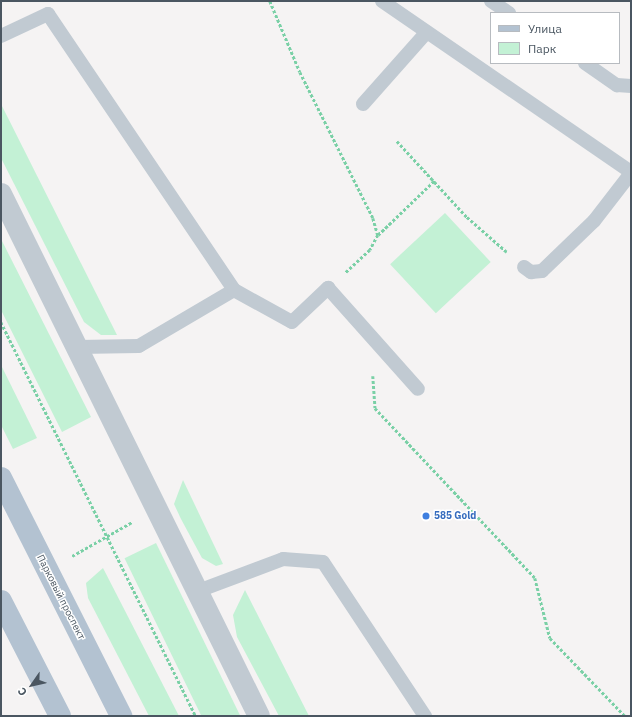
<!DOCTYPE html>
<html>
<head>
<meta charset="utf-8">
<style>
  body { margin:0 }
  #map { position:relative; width:632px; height:717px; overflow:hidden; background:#f5f3f3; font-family:"IBM Plex Sans",sans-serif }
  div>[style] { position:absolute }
  .green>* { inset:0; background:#c3f1d5; transform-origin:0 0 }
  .path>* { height:2.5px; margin-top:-1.25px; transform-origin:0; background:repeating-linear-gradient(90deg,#7ad0a6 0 3px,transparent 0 5px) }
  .lane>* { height:14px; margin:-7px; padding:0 7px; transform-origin:7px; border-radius:7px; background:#c1cad2 }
  .street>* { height:22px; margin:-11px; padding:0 11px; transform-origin:11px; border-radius:11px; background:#c1cad2 }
  .primary>* { height:22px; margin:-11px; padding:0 11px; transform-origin:11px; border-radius:11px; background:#b3c2d1 }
  .dots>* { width:11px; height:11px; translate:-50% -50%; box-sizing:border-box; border:2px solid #fff; border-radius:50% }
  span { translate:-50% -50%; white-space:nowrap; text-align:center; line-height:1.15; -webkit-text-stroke:3px #fff; paint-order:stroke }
  .shop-label { font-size:10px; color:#366cbe; font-weight:700 }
  .left { translate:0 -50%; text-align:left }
  .street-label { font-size:10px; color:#4a5661 }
  .frame { position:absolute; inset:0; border:2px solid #4a5661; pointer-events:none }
  .legend { position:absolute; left:490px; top:12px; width:130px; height:52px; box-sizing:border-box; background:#fff; border:1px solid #b7bbc0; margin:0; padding:5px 7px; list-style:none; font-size:12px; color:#4a5661 }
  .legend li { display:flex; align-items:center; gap:8px; height:20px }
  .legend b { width:20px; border:1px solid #b7bbc0 }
  .north { position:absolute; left:12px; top:665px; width:40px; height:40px; -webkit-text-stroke:3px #fff; paint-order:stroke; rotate:236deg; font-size:11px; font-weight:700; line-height:16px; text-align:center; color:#4a5661 }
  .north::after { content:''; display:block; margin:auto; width:14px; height:18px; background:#4a5661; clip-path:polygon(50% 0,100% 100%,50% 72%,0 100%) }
</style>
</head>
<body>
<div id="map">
  <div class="green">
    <i style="clip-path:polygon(1px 104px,117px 335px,101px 335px,84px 322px,1px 158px)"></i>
    <i style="left:445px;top:213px;width:67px;height:75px;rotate:47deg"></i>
    <i style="clip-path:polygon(1px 239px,91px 417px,62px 432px,1px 310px)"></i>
    <i style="clip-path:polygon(1px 365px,37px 438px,13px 449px,1px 425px)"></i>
    <i style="clip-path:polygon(183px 480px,223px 564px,216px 566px,202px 558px,181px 519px,174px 504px)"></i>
    <i style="left:156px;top:543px;width:193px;height:35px;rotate:64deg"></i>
    <i style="clip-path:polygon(103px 568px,179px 716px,149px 716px,88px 598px,86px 583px)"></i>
    <i style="clip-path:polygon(245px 590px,309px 716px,279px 716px,237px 637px,233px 615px)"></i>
  </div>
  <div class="path">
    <i style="left:270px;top:1px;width:77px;rotate:67.1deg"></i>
    <i style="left:300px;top:72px;width:163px;rotate:63.4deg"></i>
    <i style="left:373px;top:218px;width:18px;rotate:74deg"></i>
    <i style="left:378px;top:235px;width:17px;rotate:118deg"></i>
    <i style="left:370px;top:250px;width:33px;rotate:137deg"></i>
    <i style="left:397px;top:141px;width:103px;rotate:47.4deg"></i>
    <i style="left:467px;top:217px;width:53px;rotate:41.2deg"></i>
    <i style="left:378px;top:235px;width:78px;rotate:-44deg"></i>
    <i style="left:1px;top:322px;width:440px;rotate:63.7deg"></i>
    <i style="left:373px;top:376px;width:32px;rotate:86deg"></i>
    <i style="left:375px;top:408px;width:233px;rotate:46.7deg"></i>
    <i style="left:535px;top:578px;width:62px;rotate:76deg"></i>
    <i style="left:550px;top:638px;width:108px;rotate:46.1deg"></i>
    <i style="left:72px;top:556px;width:69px;rotate:-29.5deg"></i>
  </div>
  <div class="lane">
    <i style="left:382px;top:1px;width:302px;rotate:34.5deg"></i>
    <i style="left:491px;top:1px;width:22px;rotate:34deg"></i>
    <i style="left:1px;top:36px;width:52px;rotate:-25.1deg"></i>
    <i style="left:48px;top:14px;width:333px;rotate:56deg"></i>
    <i style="left:234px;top:290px;width:110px;rotate:149.5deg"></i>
    <i style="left:139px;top:346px;width:61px;rotate:179.1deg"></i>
    <i style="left:585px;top:63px;width:39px;rotate:35deg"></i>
    <i style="left:617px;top:85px;width:14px;rotate:4deg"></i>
    <i style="left:363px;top:104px;width:96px;rotate:-48.4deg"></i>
    <i style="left:524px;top:267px;width:9px;rotate:36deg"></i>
    <i style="left:531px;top:272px;width:11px;rotate:-5deg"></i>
    <i style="left:542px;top:271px;width:72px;rotate:-43.9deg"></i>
    <i style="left:594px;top:221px;width:61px;rotate:-52.4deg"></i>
    <i style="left:234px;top:290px;width:66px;rotate:28.9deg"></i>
    <i style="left:292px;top:322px;width:50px;rotate:-43.4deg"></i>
    <i style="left:328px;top:288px;width:135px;rotate:48.3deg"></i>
    <i style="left:198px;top:591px;width:91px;rotate:-20.6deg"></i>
    <i style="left:283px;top:559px;width:40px;rotate:4.3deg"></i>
    <i style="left:323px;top:562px;width:185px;rotate:56.5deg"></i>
  </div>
  <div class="street">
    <i style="left:1px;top:194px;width:582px;rotate:63.7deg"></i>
  </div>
  <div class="primary">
    <i style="left:1px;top:478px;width:267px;rotate:63.2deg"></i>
    <i style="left:1px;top:601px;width:129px;rotate:62.8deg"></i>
  </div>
  <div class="dots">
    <i style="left:426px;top:516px;background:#3f7fe0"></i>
  </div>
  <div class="shop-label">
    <span class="left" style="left:434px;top:516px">585 Gold</span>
  </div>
  <div class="street-label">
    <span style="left:61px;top:597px;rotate:63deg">Парковый проспект</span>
  </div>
  <div class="frame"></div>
  <ul class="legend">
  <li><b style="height:5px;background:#b3c2d1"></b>Улица</li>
  <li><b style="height:11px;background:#c3f1d5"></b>Парк</li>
  </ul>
  <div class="north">С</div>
</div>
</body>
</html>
